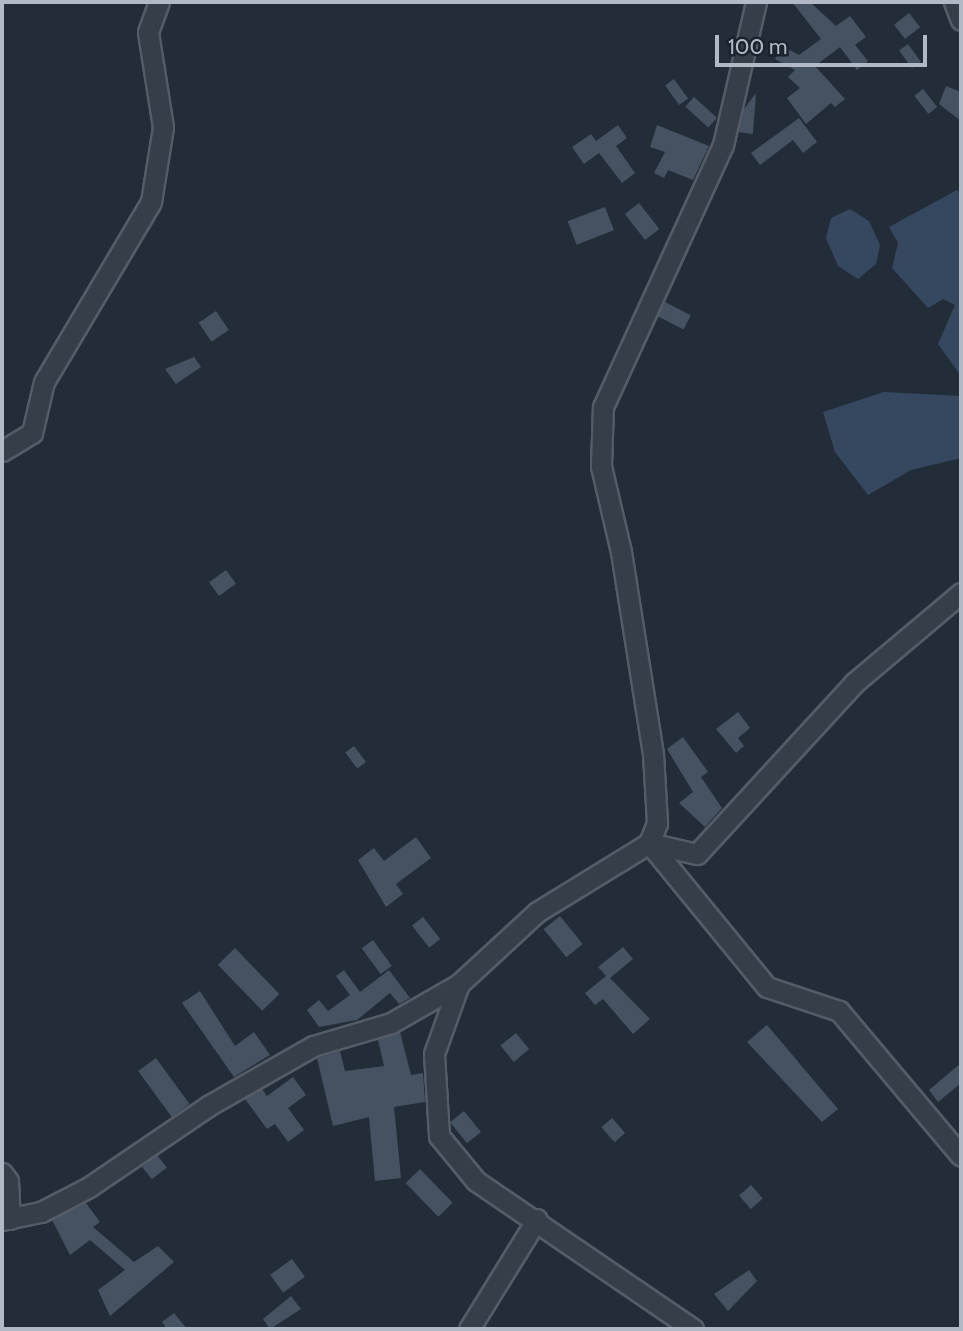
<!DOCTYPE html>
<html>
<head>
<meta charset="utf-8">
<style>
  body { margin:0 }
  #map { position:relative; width:963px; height:1331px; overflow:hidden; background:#222d39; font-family:Cabin,sans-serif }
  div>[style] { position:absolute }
  .water>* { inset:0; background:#364860 }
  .building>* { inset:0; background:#465261; transform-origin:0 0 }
  .roads { filter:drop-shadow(2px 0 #545c68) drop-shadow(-2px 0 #545c68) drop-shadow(0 2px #545c68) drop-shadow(0 -2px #545c68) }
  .minor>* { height:19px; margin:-9.5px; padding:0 9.5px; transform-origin:9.5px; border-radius:9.5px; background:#363e4a }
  span { translate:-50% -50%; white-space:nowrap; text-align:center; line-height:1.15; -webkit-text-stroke:6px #1b242e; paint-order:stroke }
  .frame { position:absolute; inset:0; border:4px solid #b1b9c6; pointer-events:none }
  .scale { position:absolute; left:715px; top:35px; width:212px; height:32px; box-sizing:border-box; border:4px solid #b1b9c6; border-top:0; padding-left:9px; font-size:21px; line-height:24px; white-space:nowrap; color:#b1b9c6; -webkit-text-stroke:5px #1b242e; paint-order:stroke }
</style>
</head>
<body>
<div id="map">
  <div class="water">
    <i style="clip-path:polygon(957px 190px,961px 195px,961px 376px,938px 344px,955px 305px,943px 299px,928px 308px,892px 268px,898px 243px,889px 227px)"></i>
    <i style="clip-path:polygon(850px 209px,869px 221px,880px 245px,876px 264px,858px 279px,838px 266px,826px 238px,831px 218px)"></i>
    <i style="clip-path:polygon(884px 392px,961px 396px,961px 458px,911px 470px,868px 495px,835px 452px,823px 412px)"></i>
  </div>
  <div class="building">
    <i style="clip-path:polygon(792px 2px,810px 2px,836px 26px,850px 16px,866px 37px,855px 45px,868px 61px,857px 70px,840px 47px,815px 66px,845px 99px,835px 107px,831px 103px,806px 124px,787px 98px,800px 88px,788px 77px,795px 70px,775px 59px,782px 46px,799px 55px,821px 39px)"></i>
    <i style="left:909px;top:13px;width:18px;height:19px;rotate:52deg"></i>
    <i style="left:908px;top:44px;width:22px;height:11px;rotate:54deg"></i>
    <i style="left:674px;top:79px;width:24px;height:11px;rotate:54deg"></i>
    <i style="clip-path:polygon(946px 86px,961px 92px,961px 121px,939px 104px)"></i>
    <i style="left:923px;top:89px;width:23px;height:11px;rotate:52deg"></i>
    <i style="clip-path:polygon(756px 93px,753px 134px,738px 132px,744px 109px)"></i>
    <i style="left:694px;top:97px;width:31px;height:13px;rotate:42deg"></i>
    <i style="clip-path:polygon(799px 118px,817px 142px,803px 153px,793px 140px,760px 165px,751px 153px)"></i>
    <i style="clip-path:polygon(618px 125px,627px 138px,616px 146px,635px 173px,622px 183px,599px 153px,584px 164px,572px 147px,591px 134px,596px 141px)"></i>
    <i style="clip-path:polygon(657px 125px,709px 146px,693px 180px,668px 170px,664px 178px,654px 173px,665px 152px,650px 147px)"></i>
    <i style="left:639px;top:203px;width:33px;height:18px;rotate:52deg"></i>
    <i style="left:605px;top:207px;width:25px;height:40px;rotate:69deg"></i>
    <i style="left:665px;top:302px;width:29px;height:16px;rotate:27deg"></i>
    <i style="left:216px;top:311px;width:23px;height:21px;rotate:56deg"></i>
    <i style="clip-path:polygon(194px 357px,201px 367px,176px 384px,165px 369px)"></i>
    <i style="left:226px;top:570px;width:17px;height:21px;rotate:54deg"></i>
    <i style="clip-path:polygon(738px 712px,750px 728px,738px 738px,744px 746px,736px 753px,716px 729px)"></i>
    <i style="clip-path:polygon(683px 737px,708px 772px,701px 777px,722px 808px,705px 827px,679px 803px,693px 792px,667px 749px)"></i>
    <i style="left:354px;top:746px;width:20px;height:11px;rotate:53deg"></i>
    <i style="clip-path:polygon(416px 837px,431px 858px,396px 884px,403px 894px,386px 907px,358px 860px,374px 848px,384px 861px)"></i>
    <i style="left:560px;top:916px;width:36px;height:21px;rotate:51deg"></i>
    <i style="left:423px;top:917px;width:28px;height:14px;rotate:52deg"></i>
    <i style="left:373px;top:940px;width:32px;height:14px;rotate:54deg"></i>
    <i style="clip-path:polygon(623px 947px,633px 959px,610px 978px,650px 1019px,633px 1034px,603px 999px,595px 1005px,585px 993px,606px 976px,598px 967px)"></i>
    <i style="left:235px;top:948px;width:64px;height:24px;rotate:46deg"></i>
    <i style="clip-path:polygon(344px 970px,360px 992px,389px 970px,410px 998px,399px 1004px,390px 993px,357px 1020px,319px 1027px,307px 1010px,319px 1000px,328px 1011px,350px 995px,336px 976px)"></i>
    <i style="clip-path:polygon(200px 991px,235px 1046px,254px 1032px,270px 1055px,234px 1077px,182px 1003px)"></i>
    <i style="clip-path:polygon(767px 1025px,838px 1109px,822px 1122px,747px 1042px)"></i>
    <i style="clip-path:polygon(400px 1032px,411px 1075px,423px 1073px,425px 1102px,394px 1107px,401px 1178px,375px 1181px,369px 1117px,333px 1126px,317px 1058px,340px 1051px,345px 1071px,384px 1066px,378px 1040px)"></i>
    <i style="left:516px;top:1033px;width:21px;height:20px;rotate:51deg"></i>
    <i style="left:156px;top:1058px;width:57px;height:22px;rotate:54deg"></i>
    <i style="clip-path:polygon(961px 1063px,961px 1083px,938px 1102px,929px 1090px)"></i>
    <i style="clip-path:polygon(293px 1077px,306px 1095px,288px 1108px,304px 1130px,288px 1142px,275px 1124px,267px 1129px,245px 1099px,262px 1089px,267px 1096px)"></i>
    <i style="left:464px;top:1111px;width:27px;height:18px;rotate:51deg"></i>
    <i style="left:612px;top:1118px;width:20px;height:14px;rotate:49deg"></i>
    <i style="left:157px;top:1155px;width:16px;height:19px;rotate:52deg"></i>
    <i style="left:420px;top:1169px;width:47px;height:20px;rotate:46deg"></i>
    <i style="left:751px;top:1185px;width:18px;height:16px;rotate:49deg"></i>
    <i style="clip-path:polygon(86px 1203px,100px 1222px,93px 1227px,134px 1262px,158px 1246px,174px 1262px,110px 1316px,98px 1290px,125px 1270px,90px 1240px,70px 1255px,52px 1220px)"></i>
    <i style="left:292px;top:1259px;width:22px;height:27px;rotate:54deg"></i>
    <i style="clip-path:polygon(749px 1270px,757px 1281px,728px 1311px,714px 1294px)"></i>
    <i style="clip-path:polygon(291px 1296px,301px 1309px,270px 1329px,263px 1319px)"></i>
    <i style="clip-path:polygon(174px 1313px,187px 1329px,167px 1329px,162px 1322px)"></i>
  </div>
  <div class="roads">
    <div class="minor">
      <i style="left:954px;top:2px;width:19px;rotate:69deg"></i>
      <i style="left:2px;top:451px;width:35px;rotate:-31deg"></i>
      <i style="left:32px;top:433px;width:52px;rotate:-76.8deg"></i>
      <i style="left:44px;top:382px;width:209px;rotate:-59.3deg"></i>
      <i style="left:151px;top:202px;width:76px;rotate:-80.9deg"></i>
      <i style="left:163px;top:127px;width:96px;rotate:-99deg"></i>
      <i style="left:148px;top:32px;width:32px;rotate:-70deg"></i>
      <i style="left:649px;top:843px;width:186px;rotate:50.7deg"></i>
      <i style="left:767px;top:987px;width:76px;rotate:18.4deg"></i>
      <i style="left:839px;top:1011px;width:189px;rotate:49.9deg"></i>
      <i style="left:649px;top:843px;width:49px;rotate:12.9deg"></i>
      <i style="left:697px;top:854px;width:232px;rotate:-47.4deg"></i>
      <i style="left:854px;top:683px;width:140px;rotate:-40.1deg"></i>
      <i style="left:459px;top:984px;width:74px;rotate:109.7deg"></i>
      <i style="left:434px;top:1054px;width:82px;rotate:86.5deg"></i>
      <i style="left:439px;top:1136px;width:58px;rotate:50.6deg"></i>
      <i style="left:476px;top:1181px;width:263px;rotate:34.3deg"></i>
      <i style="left:2px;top:1173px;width:10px;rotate:53deg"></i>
      <i style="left:8px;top:1181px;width:38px;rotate:87deg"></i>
      <i style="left:2px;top:1220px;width:40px;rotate:-12deg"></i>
      <i style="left:41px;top:1212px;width:54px;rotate:-27.5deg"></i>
      <i style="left:89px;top:1187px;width:144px;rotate:-34.2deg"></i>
      <i style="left:208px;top:1106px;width:121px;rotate:-29.7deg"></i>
      <i style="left:313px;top:1046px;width:81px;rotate:-16.4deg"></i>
      <i style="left:391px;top:1023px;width:78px;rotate:-29.8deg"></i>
      <i style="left:459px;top:984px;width:106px;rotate:-42.7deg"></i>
      <i style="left:537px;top:912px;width:132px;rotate:-31.6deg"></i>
      <i style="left:649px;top:843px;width:22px;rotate:-68deg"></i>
      <i style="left:657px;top:823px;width:69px;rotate:-93.3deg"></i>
      <i style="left:653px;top:754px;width:205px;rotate:-99deg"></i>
      <i style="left:621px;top:552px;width:88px;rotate:-103.1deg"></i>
      <i style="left:601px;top:466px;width:59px;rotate:-88.1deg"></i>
      <i style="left:603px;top:407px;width:288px;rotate:-65.4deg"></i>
      <i style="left:723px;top:145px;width:147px;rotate:-77deg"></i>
      <i style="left:469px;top:1329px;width:129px;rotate:-58.3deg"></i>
    </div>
  </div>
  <div class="frame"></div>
  <div class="scale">100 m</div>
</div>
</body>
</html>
